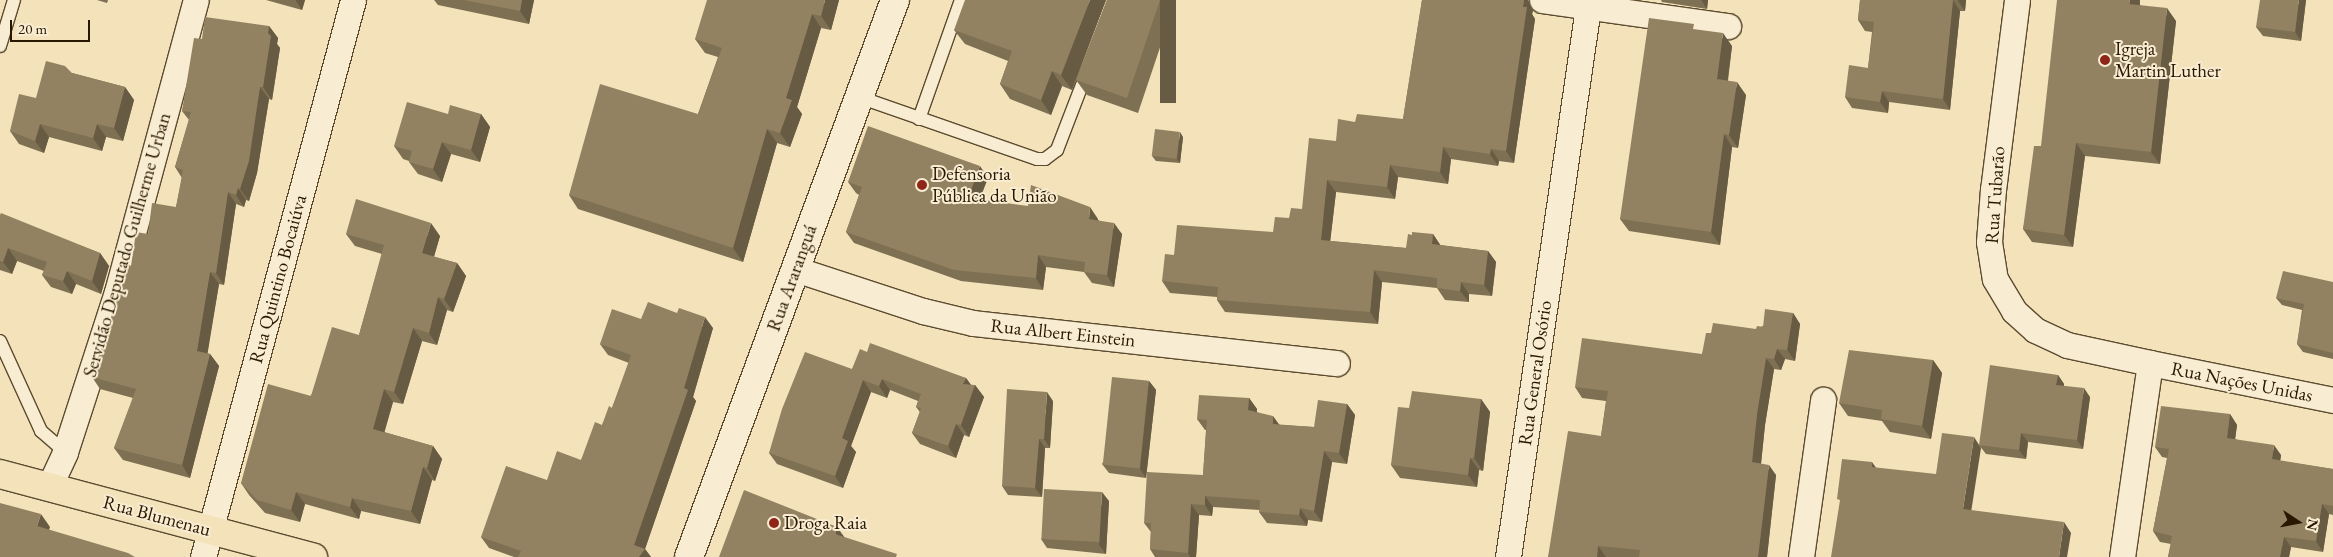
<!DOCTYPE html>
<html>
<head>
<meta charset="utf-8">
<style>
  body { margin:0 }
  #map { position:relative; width:2333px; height:557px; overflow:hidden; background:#f4e3ba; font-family:"EB Garamond",serif }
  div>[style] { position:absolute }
  .roads { filter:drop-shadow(1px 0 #5c4b2f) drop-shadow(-1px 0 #5c4b2f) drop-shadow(0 1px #5c4b2f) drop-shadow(0 -1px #5c4b2f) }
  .service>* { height:12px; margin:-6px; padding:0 6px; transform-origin:6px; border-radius:6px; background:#f8edd2 }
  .minor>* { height:25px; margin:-12.5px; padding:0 12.5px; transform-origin:12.5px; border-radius:12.5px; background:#f8edd2 }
  .tertiary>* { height:28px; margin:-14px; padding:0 14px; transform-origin:14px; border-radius:14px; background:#f8edd2 }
  .primary>* { height:28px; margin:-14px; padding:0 14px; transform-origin:14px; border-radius:14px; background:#f4e3ba }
  .wall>* { inset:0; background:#7e7053 }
  .shaded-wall>* { inset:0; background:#675b44; transform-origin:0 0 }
  .building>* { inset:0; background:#938261; transform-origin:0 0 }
  .dots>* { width:14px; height:14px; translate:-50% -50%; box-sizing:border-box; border:2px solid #f8edd2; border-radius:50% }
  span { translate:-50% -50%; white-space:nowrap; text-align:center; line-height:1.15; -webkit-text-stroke:4px #f8edd2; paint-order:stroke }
  .poi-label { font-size:19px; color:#291801 }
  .left { translate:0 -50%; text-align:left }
  .street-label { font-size:19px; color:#291801 }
  .north { position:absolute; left:2273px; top:497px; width:50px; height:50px; -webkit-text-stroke:4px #f8edd2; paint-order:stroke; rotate:101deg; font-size:14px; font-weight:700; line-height:20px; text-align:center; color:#291801 }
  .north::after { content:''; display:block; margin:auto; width:18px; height:22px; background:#291801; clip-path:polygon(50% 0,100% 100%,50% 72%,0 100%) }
  .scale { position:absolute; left:10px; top:20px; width:80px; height:22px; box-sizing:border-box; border:2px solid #291801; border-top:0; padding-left:6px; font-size:15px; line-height:18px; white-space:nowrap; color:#291801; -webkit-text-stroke:4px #f8edd2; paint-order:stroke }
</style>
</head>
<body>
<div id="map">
  <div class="roads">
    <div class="service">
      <i style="left:0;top:46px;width:48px;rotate:-73.1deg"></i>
      <i style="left:859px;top:97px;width:188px;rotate:19.2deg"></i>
      <i style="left:1037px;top:159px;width:8px"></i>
      <i style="left:1045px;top:159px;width:15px;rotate:-37deg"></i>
      <i style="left:1057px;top:150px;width:84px;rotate:-69deg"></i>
      <i style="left:919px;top:119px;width:126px;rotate:-70.6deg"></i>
      <i style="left:0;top:341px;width:99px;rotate:65.5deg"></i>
      <i style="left:41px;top:431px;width:32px;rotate:41deg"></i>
    </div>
    <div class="minor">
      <i style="left:1542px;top:0;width:188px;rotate:8deg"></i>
      <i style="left:2017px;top:0;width:191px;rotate:97.2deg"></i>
      <i style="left:1993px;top:189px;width:53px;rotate:94.3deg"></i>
      <i style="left:1989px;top:242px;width:37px;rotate:81deg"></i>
      <i style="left:1995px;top:279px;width:37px;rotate:59deg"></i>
      <i style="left:2014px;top:311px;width:28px;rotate:42deg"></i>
      <i style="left:2035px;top:330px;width:35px;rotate:25deg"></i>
      <i style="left:2067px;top:345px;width:85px;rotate:12.2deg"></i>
      <i style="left:2150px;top:363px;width:196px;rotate:98.2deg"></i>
      <i style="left:795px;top:269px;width:135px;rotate:18.2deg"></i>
      <i style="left:923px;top:311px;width:51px;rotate:13.5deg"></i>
      <i style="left:973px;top:323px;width:366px;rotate:6.3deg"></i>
      <i style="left:2150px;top:363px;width:187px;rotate:11.4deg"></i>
      <i style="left:49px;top:487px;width:38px;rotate:-65deg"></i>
      <i style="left:65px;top:452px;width:168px;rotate:-72deg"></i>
      <i style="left:117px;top:292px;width:302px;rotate:-74.9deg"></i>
      <i style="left:203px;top:557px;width:577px;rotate:-74.93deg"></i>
      <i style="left:1508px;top:557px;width:556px;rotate:-81.72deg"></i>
      <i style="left:1801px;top:557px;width:159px;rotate:-82deg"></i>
    </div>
    <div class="tertiary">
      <i style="left:689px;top:557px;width:594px;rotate:-69.7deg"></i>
    </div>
    <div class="primary">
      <i style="left:0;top:474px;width:324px;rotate:14.9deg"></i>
    </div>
  </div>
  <div class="wall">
    <i style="clip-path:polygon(97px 0,108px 0,107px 3px)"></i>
    <i style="clip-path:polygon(266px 0,305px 0,302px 10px)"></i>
    <i style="clip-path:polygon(434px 0,534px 0,529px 24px,438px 5px)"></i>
    <i style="clip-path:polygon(839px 0,831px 30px,821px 28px,797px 107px,802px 114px,790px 147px,777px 143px,743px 262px,578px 209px,569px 195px,698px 114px,718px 57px,705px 53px,695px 39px)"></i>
    <i style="clip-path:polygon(1106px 0,1072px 90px,1062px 86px,1051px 115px,1010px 99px,1000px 84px,1008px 61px,965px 44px,954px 30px)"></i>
    <i style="clip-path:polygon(1107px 0,1176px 0,1138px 113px,1087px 95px,1076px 80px)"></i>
    <i style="clip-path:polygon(1422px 0,1528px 0,1533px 11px,1532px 14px,1535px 19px,1514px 163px,1499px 161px,1498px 166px,1451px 159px,1448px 184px,1398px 177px,1395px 199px,1336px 192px,1330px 241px,1406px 248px,1412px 235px,1433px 234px,1440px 245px,1488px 251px,1496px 262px,1492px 296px,1469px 294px,1469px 302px,1445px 300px,1437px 288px,1382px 282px,1378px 324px,1225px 312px,1217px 300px,1217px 297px,1170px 293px,1162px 281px,1174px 255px,1273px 232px,1289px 218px,1302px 209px,1355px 122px,1403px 119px)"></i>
    <i style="clip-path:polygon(1661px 0,1708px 0,1707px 9px,1662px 2px)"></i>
    <i style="clip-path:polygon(1860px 0,1966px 0,1965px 11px,1960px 11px,1950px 110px,1889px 102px,1888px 113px,1852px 108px,1845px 97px,1868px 68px,1872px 32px,1865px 31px,1858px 20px)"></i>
    <i style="clip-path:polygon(2140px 0,2140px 5px,2176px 21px,2160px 164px,2085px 156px,2073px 247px,2032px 242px,2023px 229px,2041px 146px)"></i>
    <i style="clip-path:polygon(2306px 0,2301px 41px,2263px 36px,2256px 27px)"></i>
    <i style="clip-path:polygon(269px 26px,278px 38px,277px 44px,280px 48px,272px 100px,269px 99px,257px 173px,249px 201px,246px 200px,244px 207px,236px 204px,224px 285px,219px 284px,207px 353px,210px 354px,219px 366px,190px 478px,123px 460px,114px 448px,133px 398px,100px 389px,92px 377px,131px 266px,148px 234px,176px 207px,182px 178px,175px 167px,189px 120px,182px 111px,202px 39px)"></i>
    <i style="clip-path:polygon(1698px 30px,1732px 46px,1728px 81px,1746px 95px,1738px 148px,1732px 147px,1720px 245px,1629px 231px,1620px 219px)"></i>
    <i style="clip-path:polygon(72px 73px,125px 87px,134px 100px,123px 141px,106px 137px,102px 151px,49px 137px,44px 153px,19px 144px,10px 131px,36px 98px)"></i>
    <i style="clip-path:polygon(448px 114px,481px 114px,490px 127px,480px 162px,451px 154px,442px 182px,418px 174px,409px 162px,409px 161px,403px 159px,394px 146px)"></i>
    <i style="clip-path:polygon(1183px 137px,1180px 163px,1156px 161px,1152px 156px)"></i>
    <i style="clip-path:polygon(988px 178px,979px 199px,1098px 219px,1098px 220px,1122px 234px,1114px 287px,1092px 283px,1084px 272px,1046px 267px,1043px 290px,961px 281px,854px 243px,846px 232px,859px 195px,856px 193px,848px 182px)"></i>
    <i style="clip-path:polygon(0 215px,100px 253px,109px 266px,101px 294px,76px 284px,72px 294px,51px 287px,42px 275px,44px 271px,17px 261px,12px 274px,0 270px)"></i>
    <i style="clip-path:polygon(346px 234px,440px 236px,434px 257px,457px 263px,466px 276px,453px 312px,447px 310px,437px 345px,422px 341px,403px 404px,393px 402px,384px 432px,433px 446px,442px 459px,435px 481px,432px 480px,420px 524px,361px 511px,359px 519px,305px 504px,300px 522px,265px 513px,249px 495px,241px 483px,359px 335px,382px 254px,355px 246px)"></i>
    <i style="clip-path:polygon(2333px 282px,2333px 359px,2303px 352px,2297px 344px,2302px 310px,2282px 305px,2276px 298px)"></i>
    <i style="clip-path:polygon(1793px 313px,1800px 324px,1795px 361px,1785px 359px,1781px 370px,1774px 369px,1765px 425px,1761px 464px,1776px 475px,1767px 557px,1548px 557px,1601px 436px,1606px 401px,1582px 398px,1575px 387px,1702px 354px,1711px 333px,1756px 329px)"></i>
    <i style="clip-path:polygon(641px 319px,713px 328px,693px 397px,696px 401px,645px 549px,651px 557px,514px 557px,489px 548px,481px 537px,547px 480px,581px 460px,612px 408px,629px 363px,608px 355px,600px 344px)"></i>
    <i style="clip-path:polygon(867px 352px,966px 378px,971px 385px,975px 385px,984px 397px,969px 437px,964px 435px,956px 458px,920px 444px,912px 433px,920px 412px,916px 407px,918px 401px,890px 390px,887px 398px,871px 392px,851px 446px,856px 452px,843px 488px,777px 464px,769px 453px,852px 369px)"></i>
    <i style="clip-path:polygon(1933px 360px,1942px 373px,1931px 439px,1890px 432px,1882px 421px,1848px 416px,1839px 403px)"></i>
    <i style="clip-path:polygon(2058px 375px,2064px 384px,2064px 386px,2090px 397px,2083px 449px,2028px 442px,2026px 459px,1986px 454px,1979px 445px)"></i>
    <i style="clip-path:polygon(1149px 381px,1156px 390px,1146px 478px,1109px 473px,1102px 464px)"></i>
    <i style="clip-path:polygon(1249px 398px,1257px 409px,1257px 412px,1280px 425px,1314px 427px,1347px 404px,1355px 415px,1347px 464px,1332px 462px,1322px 522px,1308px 520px,1307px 526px,1267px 523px,1259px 512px,1260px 510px,1213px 507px,1212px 516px,1199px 515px,1196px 557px,1155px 557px,1150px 549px,1151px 532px,1144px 523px,1203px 475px,1206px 430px,1205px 430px,1197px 419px)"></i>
    <i style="clip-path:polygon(1481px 399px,1490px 412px,1483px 471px,1479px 470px,1477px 487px,1400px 478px,1391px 465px,1409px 408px)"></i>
    <i style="clip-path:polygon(1053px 401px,1050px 448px,1045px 448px,1042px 497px,1008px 495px,1002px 486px)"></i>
    <i style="clip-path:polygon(2230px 414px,2237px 425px,2235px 439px,2281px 455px,2280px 461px,2333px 469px,2333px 515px,2329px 514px,2323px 552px,2291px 547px,2289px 557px,2168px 557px,2171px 544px,2160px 542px,2153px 531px,2167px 458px,2162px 457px,2155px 447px)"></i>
    <i style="clip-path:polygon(1109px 501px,1106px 554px,1047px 548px,1041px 539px)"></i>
  </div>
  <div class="shaded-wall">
    <i style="clip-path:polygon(296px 0,305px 0,302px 10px,296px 1px)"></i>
    <i style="clip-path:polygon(522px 0,534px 0,529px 24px,520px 11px)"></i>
    <i style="clip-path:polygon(825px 0,839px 0,831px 30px,821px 16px)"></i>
    <i style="clip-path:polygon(1090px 0,1106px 0,1072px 90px,1061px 75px)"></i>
    <i style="left:1160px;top:0;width:16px;height:103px"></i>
    <i style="clip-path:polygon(1524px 0,1528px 0,1533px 11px,1532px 14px,1535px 19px,1514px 163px,1506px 151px)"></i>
    <i style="clip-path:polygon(1701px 0,1708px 0,1707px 9px)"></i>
    <i style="clip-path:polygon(1953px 0,1960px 11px,1950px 110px,1943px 99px)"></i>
    <i style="clip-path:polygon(1958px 0,1966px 0,1965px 11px,1958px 1px)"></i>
    <i style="clip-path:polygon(2130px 0,2140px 0,2138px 16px,2129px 4px)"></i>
    <i style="clip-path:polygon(2299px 0,2306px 0,2301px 41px,2295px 32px)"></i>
    <i style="clip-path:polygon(2167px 8px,2176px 21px,2160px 164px,2151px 152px)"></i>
    <i style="clip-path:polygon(812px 14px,821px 28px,797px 107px,802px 114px,790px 147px,780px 133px,786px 98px)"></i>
    <i style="clip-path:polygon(269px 26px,278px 38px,277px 44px,280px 48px,272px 100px,263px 87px,268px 33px)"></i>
    <i style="clip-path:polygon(1723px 33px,1732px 46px,1726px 92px,1717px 79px)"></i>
    <i style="clip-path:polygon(1052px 71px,1062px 86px,1051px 115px,1041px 100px)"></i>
    <i style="clip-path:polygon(1737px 82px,1746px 95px,1738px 148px,1729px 135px)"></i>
    <i style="clip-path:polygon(125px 87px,134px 100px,123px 141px,114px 128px)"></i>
    <i style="clip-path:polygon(260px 87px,269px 99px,257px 173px,249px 201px,240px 189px)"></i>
    <i style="clip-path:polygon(1882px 91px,1889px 102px,1888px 113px,1880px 102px)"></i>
    <i style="clip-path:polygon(481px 114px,490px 127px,480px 162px,471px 150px)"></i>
    <i style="clip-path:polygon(40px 124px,49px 137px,44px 153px,35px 141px)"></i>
    <i style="clip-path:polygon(97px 124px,106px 137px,102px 151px,93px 138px)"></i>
    <i style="clip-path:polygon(767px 129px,777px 143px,743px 262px,733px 248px)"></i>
    <i style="clip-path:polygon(1180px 132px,1183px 137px,1180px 163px,1177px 159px)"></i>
    <i style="clip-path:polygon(1724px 134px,1732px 147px,1720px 245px,1711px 232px)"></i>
    <i style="clip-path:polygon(442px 142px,451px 154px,442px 182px,433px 169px)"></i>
    <i style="clip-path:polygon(2076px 143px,2085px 156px,2073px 247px,2064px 235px)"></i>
    <i style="clip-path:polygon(1443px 147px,1451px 159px,1448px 184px,1440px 172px)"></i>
    <i style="clip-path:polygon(1491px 149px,1499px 161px,1498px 166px,1490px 154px)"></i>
    <i style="clip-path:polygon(1390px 165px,1398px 177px,1395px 199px,1387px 187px)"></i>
    <i style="clip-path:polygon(980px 166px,988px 178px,976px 209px,968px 198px)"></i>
    <i style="clip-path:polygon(1327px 180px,1336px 192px,1329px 252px,1321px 240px)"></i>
    <i style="clip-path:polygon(238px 188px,246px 200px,244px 207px,236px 195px)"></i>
    <i style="clip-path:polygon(228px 192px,236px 204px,224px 285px,216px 273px)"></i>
    <i style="clip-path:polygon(1090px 207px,1098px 219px,1097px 230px,1089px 219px)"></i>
    <i style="clip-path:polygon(431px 223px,440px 236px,431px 266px,422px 253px)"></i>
    <i style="clip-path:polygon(1114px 223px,1122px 234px,1114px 287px,1107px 275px)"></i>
    <i style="clip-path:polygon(1433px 234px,1441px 246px,1432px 244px)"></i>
    <i style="clip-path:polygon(8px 248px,17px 261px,12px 274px,3px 262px)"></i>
    <i style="clip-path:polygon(1488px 251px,1496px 262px,1492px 296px,1484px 285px)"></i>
    <i style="clip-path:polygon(100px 253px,109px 266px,101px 294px,92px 281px)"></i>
    <i style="clip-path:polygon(1038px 255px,1046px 267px,1043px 290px,1036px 278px)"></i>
    <i style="clip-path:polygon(457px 263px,466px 276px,453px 312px,444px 299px)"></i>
    <i style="clip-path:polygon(1374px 270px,1382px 282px,1378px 324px,1370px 312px)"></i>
    <i style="clip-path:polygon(67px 271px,76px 284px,72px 294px,63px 281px)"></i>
    <i style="clip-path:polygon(210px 272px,219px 284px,206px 363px,197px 351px)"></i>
    <i style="clip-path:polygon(1461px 282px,1469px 294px,1469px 302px,1460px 291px)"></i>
    <i style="clip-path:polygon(438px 297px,447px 310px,437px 345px,429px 333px)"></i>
    <i style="clip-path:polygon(1793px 313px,1800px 324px,1795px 361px,1787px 350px)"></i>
    <i style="clip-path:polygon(705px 317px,713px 328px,693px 397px,696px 401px,645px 549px,651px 557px,639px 557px,634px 545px,684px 388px)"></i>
    <i style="clip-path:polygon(413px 328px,422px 341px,403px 404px,394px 392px)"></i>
    <i style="clip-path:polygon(1777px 349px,1785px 359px,1781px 370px,1774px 359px)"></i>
    <i style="clip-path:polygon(210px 354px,219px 366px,190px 478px,182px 465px)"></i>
    <i style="clip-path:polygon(1766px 358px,1774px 369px,1765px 425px,1760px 473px,1752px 462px,1757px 414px)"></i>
    <i style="clip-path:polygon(1933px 360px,1942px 373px,1931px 439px,1922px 426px)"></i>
    <i style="clip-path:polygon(2058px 375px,2064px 384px,2063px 394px,2056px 385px)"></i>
    <i style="clip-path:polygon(966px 378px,974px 389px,975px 385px,984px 397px,969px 437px,961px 425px,963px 384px)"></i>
    <i style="clip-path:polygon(882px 379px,890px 390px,887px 398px,879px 386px)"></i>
    <i style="clip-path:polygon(863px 380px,871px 392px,851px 446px,856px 452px,843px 488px,835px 476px,842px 438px)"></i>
    <i style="clip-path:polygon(1149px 381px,1156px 390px,1146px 478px,1140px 469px)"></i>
    <i style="clip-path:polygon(2084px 388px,2090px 397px,2083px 449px,2077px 440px)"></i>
    <i style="clip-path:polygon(384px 389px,393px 402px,382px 441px,373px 429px)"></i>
    <i style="clip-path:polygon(1047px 392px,1053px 401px,1050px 448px,1044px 439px)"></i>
    <i style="clip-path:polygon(1249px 398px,1257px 409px,1256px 421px,1248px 410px)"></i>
    <i style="clip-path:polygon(1481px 399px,1490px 412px,1483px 471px,1474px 458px)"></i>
    <i style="clip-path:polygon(1347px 404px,1355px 415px,1347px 464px,1339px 453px)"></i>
    <i style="clip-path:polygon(2230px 414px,2237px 425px,2234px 448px,2227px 438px)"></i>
    <i style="clip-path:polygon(1273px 416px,1281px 427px,1273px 424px)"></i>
    <i style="clip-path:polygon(956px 424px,964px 435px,956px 458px,948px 446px)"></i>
    <i style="clip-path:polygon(2021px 433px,2028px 442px,2026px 459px,2019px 450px)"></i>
    <i style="clip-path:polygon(1974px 437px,1981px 448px,1970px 519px,1963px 509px)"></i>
    <i style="clip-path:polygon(1039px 439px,1045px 448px,1042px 497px,1035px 488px)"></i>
    <i style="clip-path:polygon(2274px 445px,2281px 455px,2279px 470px,2272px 459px)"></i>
    <i style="clip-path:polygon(433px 446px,442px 459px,435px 481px,427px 468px)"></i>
    <i style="clip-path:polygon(1324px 451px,1332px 462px,1322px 522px,1314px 511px)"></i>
    <i style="clip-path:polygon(1470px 458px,1479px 470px,1477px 487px,1468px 475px)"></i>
    <i style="clip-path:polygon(1872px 462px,1879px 472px,1872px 467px)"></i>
    <i style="clip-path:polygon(1769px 465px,1776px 475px,1767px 557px,1758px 557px)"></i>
    <i style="clip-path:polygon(423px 467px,432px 480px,420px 524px,411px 511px)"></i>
    <i style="clip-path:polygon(296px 492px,305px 504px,300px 522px,291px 510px)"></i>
    <i style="clip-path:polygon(1102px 492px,1109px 501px,1106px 554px,1099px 545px)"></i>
    <i style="clip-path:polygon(1205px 496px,1213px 507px,1212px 516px,1205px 505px)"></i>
    <i style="clip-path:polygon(352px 498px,361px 511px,359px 519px,350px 507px)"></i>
    <i style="clip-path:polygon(1191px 504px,1199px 515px,1196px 557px,1190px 557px,1188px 553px)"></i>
    <i style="clip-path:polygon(2322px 504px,2329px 514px,2323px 552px,2316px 541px)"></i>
    <i style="clip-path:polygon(1300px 508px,1308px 520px,1307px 526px,1299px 515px)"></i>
    <i style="clip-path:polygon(41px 514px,50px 527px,46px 539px,37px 526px)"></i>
    <i style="clip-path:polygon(2064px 522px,2071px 533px,2067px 557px,2059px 557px)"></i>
    <i style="clip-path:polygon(837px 527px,848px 542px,835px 534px)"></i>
    <i style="clip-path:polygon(2284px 537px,2291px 547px,2289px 557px,2280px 557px)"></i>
    <i style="clip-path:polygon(1598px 546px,1606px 557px,1597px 557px)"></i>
  </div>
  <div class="building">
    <i style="clip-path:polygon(464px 0,522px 0,520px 11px)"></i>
    <i style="clip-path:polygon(707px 0,825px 0,821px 16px,812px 14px,786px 98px,792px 100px,780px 133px,767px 129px,733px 248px,569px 195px,600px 84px,698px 114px,722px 48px,695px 39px)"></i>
    <i style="clip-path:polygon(965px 0,1090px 0,1061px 75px,1052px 71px,1041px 100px,1000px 84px,1012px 51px,954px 30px)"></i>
    <i style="clip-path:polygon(1107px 0,1160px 0,1127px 98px,1076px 80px)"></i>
    <i style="clip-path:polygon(1422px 0,1524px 0,1523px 7px,1527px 7px,1506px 151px,1491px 149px,1490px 154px,1443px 147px,1440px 172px,1390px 165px,1387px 187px,1327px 180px,1321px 240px,1406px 248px,1408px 234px,1412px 235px,1412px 232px,1433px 234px,1432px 244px,1488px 251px,1484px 285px,1461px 282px,1460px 291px,1437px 288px,1437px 278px,1374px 270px,1370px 312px,1217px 300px,1218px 287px,1162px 281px,1165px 254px,1174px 255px,1177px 225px,1273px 232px,1275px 217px,1289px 218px,1291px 208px,1302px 209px,1309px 138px,1336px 141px,1338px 119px,1355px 122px,1357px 114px,1403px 119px)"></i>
    <i style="clip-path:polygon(1860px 0,1958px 0,1953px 0,1943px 99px,1882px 91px,1880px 102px,1845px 97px,1849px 65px,1868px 68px,1874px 22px,1858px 20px)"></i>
    <i style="clip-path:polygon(2057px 0,2130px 0,2129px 4px,2167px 8px,2151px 152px,2076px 143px,2064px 235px,2023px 229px,2034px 146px,2041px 146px)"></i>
    <i style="clip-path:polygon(2260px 0,2299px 0,2295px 32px,2256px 27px)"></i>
    <i style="clip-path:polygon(205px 17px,269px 26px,268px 33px,271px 36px,263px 87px,260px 87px,249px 161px,240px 189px,238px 188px,236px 195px,228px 192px,216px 273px,210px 272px,197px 351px,210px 354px,182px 465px,114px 448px,136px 389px,92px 377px,128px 264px,131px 266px,136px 232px,148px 234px,152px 203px,176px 207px,183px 170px,175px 167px,191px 112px,182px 111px,194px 38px,202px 39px)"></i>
    <i style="clip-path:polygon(1649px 18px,1694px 24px,1693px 29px,1723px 33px,1717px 79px,1737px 82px,1729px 135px,1724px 134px,1711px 232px,1620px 219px)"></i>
    <i style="clip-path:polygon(46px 61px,65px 66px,72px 73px,125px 87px,114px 128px,97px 124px,93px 138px,40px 124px,35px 141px,10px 131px,19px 94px,36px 98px)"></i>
    <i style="clip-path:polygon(407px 102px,448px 114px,450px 105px,481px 114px,471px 150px,442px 142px,433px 169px,409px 162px,412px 151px,394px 146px)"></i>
    <i style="clip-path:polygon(868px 126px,980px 166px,968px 198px,1028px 206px,1031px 185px,1090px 207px,1089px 219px,1114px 223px,1107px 275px,1084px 272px,1085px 262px,1038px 255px,1036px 278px,954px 270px,846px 232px,862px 187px,848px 182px)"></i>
    <i style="left:1155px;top:129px;width:25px;height:27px;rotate:7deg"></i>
    <i style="clip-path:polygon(356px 199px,431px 223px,422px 253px,457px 263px,444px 299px,438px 297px,429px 333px,413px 328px,394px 392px,384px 389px,373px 429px,433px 446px,427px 468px,423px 467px,411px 511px,352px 498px,350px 507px,296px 492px,291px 510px,257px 500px,241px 483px,268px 384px,311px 396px,332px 327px,359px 335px,384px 245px,346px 234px)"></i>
    <i style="clip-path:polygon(1px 213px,100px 253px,92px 281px,67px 271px,63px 281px,42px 275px,47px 262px,8px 248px,3px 262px,0 261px,0 215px)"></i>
    <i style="clip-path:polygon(2283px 271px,2333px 282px,2333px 353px,2297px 344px,2304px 304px,2276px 298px)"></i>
    <i style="clip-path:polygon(648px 302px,677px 313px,679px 308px,705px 317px,684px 388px,688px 390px,634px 545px,645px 549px,639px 557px,518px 557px,521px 551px,481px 537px,506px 466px,547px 480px,557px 451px,581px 460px,595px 422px,602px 425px,609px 406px,612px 408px,631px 355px,600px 344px,612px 309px,641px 319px)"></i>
    <i style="clip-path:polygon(1765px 309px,1793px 313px,1787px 350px,1777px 349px,1774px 359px,1766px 358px,1757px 414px,1752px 462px,1769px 465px,1758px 557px,1639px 557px,1640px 550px,1598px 546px,1597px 557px,1548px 557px,1568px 431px,1601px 436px,1608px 391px,1575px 387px,1582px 338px,1702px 354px,1706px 333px,1711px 333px,1713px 323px,1756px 329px,1757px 326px,1763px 327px)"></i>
    <i style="clip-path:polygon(870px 343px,966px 378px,963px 384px,975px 385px,961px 425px,956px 424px,948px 446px,912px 433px,921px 408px,916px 407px,921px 394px,882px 379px,879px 386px,863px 380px,842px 438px,848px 441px,835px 476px,769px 453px,782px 409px,805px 352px,852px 369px,860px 349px,867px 352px)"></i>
    <i style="clip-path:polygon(1849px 350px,1933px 360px,1922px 426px,1881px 419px,1882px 410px,1839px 403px)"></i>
    <i style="clip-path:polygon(1990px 365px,2058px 375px,2056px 385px,2084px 388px,2077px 440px,2021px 433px,2019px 450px,1979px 445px)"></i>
    <i style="left:1112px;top:377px;width:37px;height:88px;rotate:6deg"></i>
    <i style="clip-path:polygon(1007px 389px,1047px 392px,1044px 439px,1039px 439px,1035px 488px,1002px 486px)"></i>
    <i style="clip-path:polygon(1412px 391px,1481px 399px,1474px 458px,1470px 458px,1468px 475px,1391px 465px,1398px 407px,1409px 408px)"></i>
    <i style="clip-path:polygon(1199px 395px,1249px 398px,1248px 410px,1273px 416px,1273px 424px,1314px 427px,1318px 400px,1347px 404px,1339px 453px,1324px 451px,1314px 511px,1300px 508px,1299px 515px,1259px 512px,1260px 500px,1205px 496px,1205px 505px,1191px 504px,1188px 553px,1150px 549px,1151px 523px,1144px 523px,1147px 472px,1203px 475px,1207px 420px,1197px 419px)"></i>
    <i style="clip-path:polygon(2161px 406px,2230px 414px,2227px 438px,2274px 445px,2272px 459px,2333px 469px,2333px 506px,2322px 504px,2316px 541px,2284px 537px,2280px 557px,2168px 557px,2172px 536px,2153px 531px,2169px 449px,2155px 447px)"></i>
    <i style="clip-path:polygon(1942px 433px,1974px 437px,1963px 509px,2064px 522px,2059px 557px,1831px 557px,1840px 500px,1837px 499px,1842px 459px,1872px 462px,1872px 467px,1936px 474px)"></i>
    <i style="left:1044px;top:489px;width:58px;height:50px;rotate:3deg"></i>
    <i style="clip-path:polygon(744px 490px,837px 527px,835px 534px,897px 554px,896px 557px,719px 557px)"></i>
    <i style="clip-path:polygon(0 503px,41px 514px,37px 526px,128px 553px,135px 557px,0 557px)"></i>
  </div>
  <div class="dots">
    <i style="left:2105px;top:60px;background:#8f2418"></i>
    <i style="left:922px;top:185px;background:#8f2418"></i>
    <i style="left:774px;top:523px;background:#8f2418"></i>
  </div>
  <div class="poi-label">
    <span class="left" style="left:2115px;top:60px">Igreja<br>Martin Luther</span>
    <span class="left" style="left:932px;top:185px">Defensoria<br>Pública da União</span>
    <span class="left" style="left:784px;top:523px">Droga Raia</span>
  </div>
  <div class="street-label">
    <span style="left:1995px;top:195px;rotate:-86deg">Rua Tubarão</span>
    <span style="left:127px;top:245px;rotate:-74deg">Servidão Deputado Guilherme Urban</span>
    <span style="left:792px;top:278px;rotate:-70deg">Rua Araranguá</span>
    <span style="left:278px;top:279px;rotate:-75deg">Rua Quintino Bocaiúva</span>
    <span style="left:1063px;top:333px;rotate:6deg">Rua Albert Einstein</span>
    <span style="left:1535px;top:373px;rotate:-82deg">Rua General Osório</span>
    <span style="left:2242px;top:382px;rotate:11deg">Rua Nações Unidas</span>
    <span style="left:157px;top:516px;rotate:15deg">Rua Blumenau</span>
  </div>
  <div class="north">N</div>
  <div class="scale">20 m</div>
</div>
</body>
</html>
